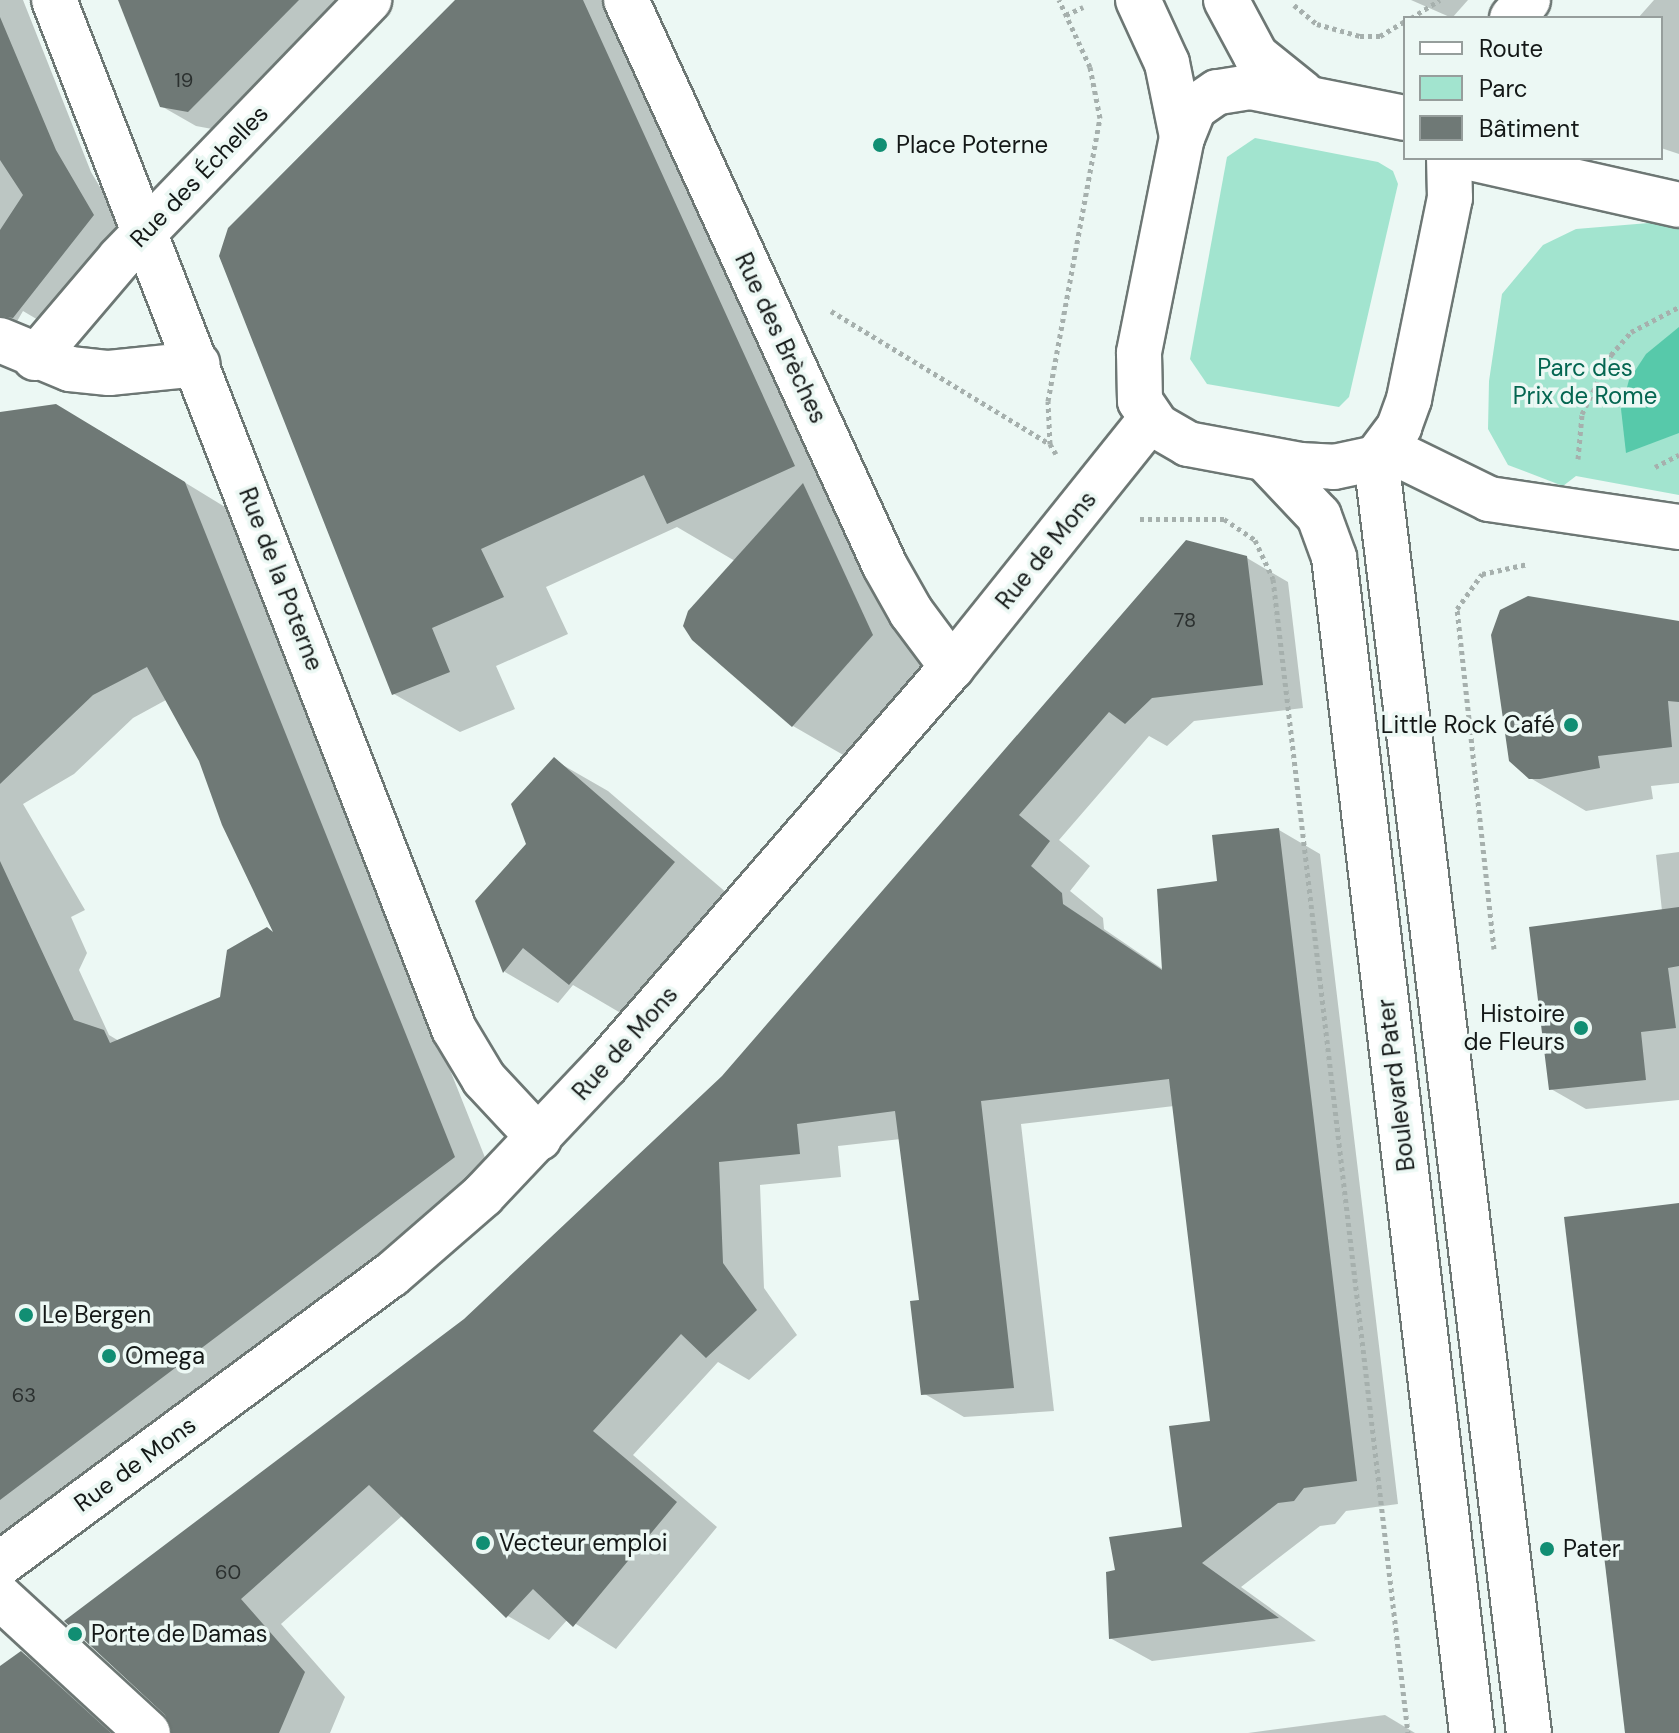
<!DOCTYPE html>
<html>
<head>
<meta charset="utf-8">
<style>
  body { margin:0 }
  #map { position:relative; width:1679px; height:1733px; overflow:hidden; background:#ecf8f4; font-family:"DM Sans",sans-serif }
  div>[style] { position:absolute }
  .green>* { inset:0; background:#a2e4cf }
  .water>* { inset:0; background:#57c9aa }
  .shadow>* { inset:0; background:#0003 }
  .building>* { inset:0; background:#6f7976 }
  .path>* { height:5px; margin-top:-2.5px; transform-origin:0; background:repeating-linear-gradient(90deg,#a6b0ad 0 4px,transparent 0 8px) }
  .roads { filter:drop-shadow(2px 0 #6d7774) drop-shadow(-2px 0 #6d7774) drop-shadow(0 2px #6d7774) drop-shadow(0 -2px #6d7774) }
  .minor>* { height:44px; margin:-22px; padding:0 22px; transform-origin:22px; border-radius:22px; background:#fff }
  .major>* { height:44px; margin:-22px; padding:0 22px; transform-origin:22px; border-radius:22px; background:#fff }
  .dots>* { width:22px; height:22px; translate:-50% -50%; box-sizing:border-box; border:4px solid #ecf8f4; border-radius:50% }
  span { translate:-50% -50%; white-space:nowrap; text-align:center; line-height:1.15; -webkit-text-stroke:7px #ecf8f4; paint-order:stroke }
  .number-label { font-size:20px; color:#2b302f }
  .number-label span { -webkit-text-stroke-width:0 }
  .poi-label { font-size:24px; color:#141817 }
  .left { translate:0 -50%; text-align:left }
  .right { translate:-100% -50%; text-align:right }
  .street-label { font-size:24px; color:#141817 }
  .park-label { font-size:24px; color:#046651 }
  .legend { position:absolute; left:1403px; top:16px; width:260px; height:144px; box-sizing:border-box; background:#ecf8f4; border:2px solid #969e9c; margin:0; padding:10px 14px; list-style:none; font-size:24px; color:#141817 }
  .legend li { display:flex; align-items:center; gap:16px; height:40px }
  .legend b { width:40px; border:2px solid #969e9c }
</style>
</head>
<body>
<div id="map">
  <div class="green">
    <i style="clip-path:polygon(1255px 138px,1378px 162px,1393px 171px,1398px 184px,1349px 397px,1339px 407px,1207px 384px,1190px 359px,1227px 157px)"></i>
    <i style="clip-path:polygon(1661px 222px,1679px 226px,1679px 495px,1576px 476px,1563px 486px,1508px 465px,1488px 429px,1489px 381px,1502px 294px,1543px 245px,1576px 229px)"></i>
  </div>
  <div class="water">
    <i style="clip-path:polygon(1679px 327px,1679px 433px,1626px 453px,1621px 409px,1629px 380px,1646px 354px)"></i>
  </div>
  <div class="shadow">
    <i style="clip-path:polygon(0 0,23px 0,91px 172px,129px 236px,55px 330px,23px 311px,0 351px)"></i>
    <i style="clip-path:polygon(120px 0,353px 0,223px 131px,196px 126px,161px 106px)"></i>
    <i style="clip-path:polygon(459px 0,630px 0,924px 665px,845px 756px,793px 726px,735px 561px,677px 527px,546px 587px,568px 634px,496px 666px,515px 709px,460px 732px,394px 694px)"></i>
    <i style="clip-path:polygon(1468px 0,1452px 18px,1411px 0)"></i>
    <i style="clip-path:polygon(1654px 0,1679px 0,1679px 154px,1661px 148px,1661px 18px,1638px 18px)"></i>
    <i style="clip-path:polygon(evenodd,0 415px,99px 430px,225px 507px,494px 1180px,0 1554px,0 415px,166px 700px,200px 761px,276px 934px,222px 998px,119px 1041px,109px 1035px,79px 970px,87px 953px,71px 917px,85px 910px,23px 804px,74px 774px,133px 718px,166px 700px)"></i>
    <i style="clip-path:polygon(1247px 558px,1288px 582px,1303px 708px,1194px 721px,1167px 746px,1149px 736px,1059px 840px,1090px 866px,1070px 891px,1103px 918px,1104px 929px,1164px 970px,1219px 883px,1279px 830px,1320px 854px,1398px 1504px,1346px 1511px,1335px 1524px,1320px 1526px,1241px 1587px,1316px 1641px,1152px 1661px,1110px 1638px,1117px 1572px,1184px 1529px,1213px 1423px,1174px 1106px,1021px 1124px,1054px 1411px,964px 1417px,923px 1393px,921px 1302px,901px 1139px,838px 1146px,841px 1177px,760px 1185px,764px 1288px,797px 1335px,749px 1380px,718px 1362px,633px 1455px,717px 1527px,616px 1649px,568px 1619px,549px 1640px,508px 1616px,403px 1515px,281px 1624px,345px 1697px,330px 1733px,173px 1733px,167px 1714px,67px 1622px,465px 1321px,723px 1077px)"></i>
    <i style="clip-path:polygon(1679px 623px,1679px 783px,1651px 786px,1653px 799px,1586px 811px,1532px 779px,1511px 760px)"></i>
    <i style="clip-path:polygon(554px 760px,608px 791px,728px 894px,624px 1015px,573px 985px,558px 1003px,505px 972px,477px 901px,528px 845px)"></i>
    <i style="clip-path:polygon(1679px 852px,1679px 1100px,1586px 1109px,1551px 1089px,1662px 911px,1656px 855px)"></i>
    <i style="clip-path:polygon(22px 1653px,63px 1677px,124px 1733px,0 1733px,0 1668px)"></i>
    <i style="clip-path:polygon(1385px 1715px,1415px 1733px,1248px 1733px)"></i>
  </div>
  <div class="building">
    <i style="clip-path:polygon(118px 0,299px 0,188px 112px,160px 107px)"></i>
    <i style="clip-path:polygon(455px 0,583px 0,795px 466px,667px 524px,644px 475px,481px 549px,504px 597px,432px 628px,450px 672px,392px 695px,219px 256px,228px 228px)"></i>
    <i style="clip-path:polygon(0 17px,56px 150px,94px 215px,13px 318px,0 316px,0 230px,23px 195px,0 160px)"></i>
    <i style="clip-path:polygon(56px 404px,185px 482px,455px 1157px,0 1500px,0 861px,74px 1020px,104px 1030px,110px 1043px,220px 997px,227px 950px,267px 927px,273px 932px,222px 825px,199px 761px,147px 667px,93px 695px,0 784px,0 412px)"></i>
    <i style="clip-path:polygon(803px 483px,873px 635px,792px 727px,692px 640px,683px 626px,688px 611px)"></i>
    <i style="clip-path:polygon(1186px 540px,1247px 556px,1263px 685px,1152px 698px,1125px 724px,1109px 712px,1019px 815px,1050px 841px,1031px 866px,1062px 893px,1063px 904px,1162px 970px,1157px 889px,1217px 881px,1212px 835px,1279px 828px,1357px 1481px,1304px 1488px,1294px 1501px,1278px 1503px,1202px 1563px,1279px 1618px,1109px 1639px,1106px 1572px,1115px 1570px,1109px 1537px,1182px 1527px,1169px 1426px,1210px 1421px,1169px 1079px,981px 1101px,1014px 1388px,921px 1395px,910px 1301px,919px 1300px,895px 1111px,797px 1124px,800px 1154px,719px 1162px,723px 1263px,757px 1310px,706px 1358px,681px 1334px,593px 1431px,677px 1502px,573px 1627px,533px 1589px,506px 1618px,369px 1485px,241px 1599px,305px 1672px,279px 1733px,172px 1733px,165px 1715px,64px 1621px,464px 1319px,722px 1076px)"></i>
    <i style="clip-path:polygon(1528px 596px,1679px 621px,1679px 702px,1668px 701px,1672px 747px,1598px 756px,1600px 768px,1540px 779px,1529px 779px,1509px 761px,1491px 635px,1500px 610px)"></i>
    <i style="clip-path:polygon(554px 757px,675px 862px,569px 985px,523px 948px,503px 973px,475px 901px,526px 844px,511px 804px)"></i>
    <i style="clip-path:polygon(1679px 907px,1679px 966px,1668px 968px,1676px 1028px,1641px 1032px,1646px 1080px,1549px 1090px,1529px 927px)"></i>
    <i style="clip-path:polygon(1679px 1203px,1679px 1733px,1625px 1733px,1564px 1217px)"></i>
    <i style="clip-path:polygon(21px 1651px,111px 1733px,0 1733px,0 1666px)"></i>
  </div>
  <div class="path">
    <i style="left:1294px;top:5px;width:30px;rotate:40deg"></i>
    <i style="left:1317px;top:24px;width:45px;rotate:15.6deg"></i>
    <i style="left:1360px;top:36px;width:20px"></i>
    <i style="left:1380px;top:36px;width:29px;rotate:-31deg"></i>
    <i style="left:1066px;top:15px;width:19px;rotate:-25deg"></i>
    <i style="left:1411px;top:18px;width:34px;rotate:-32deg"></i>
    <i style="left:831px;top:311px;width:256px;rotate:31.3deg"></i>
    <i style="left:1056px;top:454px;width:12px;rotate:-121deg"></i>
    <i style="left:1050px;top:444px;width:43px;rotate:-92.7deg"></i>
    <i style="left:1048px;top:401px;width:288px;rotate:-79.6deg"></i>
    <i style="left:1100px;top:118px;width:52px;rotate:-101.1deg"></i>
    <i style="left:1090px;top:67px;width:74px;rotate:-114.8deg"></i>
    <i style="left:1578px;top:459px;width:45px;rotate:-84.9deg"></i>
    <i style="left:1582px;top:414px;width:66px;rotate:-63.8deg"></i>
    <i style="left:1611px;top:355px;width:30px;rotate:-49deg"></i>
    <i style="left:1631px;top:332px;width:54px;rotate:-27.5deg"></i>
    <i style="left:1655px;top:467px;width:27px;rotate:-27deg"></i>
    <i style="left:1140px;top:519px;width:84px"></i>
    <i style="left:1224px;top:519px;width:37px;rotate:34deg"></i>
    <i style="left:1255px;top:540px;width:43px;rotate:65.2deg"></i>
    <i style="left:1273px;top:579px;width:1162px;rotate:83.33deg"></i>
    <i style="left:1494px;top:949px;width:342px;rotate:-96.2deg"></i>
    <i style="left:1457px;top:609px;width:43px;rotate:-54.5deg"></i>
    <i style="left:1482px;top:574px;width:47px;rotate:-12.3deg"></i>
  </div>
  <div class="roads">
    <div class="minor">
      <i style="left:54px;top:0;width:1104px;rotate:68.76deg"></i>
      <i style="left:454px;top:1029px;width:58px;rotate:59deg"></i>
      <i style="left:484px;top:1079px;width:81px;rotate:47deg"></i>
      <i style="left:626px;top:0;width:622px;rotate:65.41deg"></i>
      <i style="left:885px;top:566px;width:53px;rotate:60.5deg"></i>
      <i style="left:911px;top:612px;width:69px;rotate:53.3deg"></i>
      <i style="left:1471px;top:158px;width:213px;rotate:12.7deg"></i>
      <i style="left:0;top:340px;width:76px;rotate:22.5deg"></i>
      <i style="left:70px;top:369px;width:39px;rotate:6deg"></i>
      <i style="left:109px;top:373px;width:89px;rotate:-5.8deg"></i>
      <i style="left:35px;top:358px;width:131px;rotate:-49.6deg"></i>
      <i style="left:120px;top:258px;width:359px;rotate:-46deg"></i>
      <i style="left:1385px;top:448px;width:116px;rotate:26.1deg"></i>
      <i style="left:1489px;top:499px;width:192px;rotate:8.4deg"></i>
      <i style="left:0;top:1564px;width:486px;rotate:-36.5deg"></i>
      <i style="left:391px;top:1275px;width:122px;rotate:-41deg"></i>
      <i style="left:483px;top:1195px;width:179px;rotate:-46.6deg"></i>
      <i style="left:606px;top:1065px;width:527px;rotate:-49deg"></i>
      <i style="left:952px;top:667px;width:318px;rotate:-51.3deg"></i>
      <i style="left:0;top:1597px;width:201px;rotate:42.6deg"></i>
    </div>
    <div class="major">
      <i style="left:1138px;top:0;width:69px;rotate:65.3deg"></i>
      <i style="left:1167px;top:63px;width:76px;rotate:78.5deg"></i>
      <i style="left:1226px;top:0;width:64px;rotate:61.8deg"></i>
      <i style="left:1256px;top:56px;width:59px;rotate:38.8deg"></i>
      <i style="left:1512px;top:18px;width:24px;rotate:-48deg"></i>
      <i style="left:1405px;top:118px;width:158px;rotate:-168.7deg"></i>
      <i style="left:1250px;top:87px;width:33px;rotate:171deg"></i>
      <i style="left:1217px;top:92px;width:28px;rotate:145deg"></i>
      <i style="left:1194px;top:108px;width:31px;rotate:112deg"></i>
      <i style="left:1182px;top:137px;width:220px;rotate:101.3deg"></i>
      <i style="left:1139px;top:353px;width:48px;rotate:88.8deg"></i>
      <i style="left:1140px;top:401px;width:30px;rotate:56deg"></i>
      <i style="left:1157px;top:426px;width:36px;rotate:30deg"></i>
      <i style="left:1188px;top:444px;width:114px;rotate:10.6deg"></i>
      <i style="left:1300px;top:465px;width:34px;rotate:3deg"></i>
      <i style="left:1334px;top:467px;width:43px;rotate:-12.1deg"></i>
      <i style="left:1376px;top:458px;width:39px;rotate:-53deg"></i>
      <i style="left:1399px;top:427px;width:30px;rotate:-70deg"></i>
      <i style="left:1409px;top:399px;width:205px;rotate:-78.5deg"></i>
      <i style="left:1450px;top:198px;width:40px;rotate:-91.4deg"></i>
      <i style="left:1376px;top:458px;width:1284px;rotate:83.16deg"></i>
      <i style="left:1266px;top:460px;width:77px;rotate:46.6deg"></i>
      <i style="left:1319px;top:516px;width:44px;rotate:69.9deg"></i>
      <i style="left:1334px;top:557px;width:1184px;rotate:83.31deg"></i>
    </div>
  </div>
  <div class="dots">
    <i style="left:880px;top:145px;background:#118e73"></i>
    <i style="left:1571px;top:725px;background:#118e73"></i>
    <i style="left:1581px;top:1028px;background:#118e73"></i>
    <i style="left:26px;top:1315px;background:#118e73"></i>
    <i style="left:109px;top:1356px;background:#118e73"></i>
    <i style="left:483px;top:1543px;background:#118e73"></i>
    <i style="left:1547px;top:1549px;background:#118e73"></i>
    <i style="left:75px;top:1634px;background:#118e73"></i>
  </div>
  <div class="number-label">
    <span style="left:184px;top:80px">19</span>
    <span style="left:1185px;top:620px">78</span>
    <span style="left:24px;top:1395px">63</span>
    <span style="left:228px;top:1572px">60</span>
  </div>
  <div class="poi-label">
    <span class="left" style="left:896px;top:145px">Place Poterne</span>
    <span class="right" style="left:1555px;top:725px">Little Rock Café</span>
    <span class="right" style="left:1565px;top:1028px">Histoire<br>de Fleurs</span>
    <span class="left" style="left:42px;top:1315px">Le Bergen</span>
    <span class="left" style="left:125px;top:1356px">Omega</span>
    <span class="left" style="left:499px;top:1543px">Vecteur emploi</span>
    <span class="left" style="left:1563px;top:1549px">Pater</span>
    <span class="left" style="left:91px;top:1634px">Porte de Damas</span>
  </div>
  <div class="street-label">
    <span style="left:199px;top:176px;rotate:-46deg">Rue des Échelles</span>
    <span style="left:781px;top:338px;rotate:65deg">Rue des Brèches</span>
    <span style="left:1046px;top:550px;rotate:-51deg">Rue de Mons</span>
    <span style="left:281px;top:579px;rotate:69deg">Rue de la Poterne</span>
    <span style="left:625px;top:1043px;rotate:-48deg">Rue de Mons</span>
    <span style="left:1396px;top:1085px;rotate:-97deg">Boulevard Pater</span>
    <span style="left:135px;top:1464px;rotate:-36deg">Rue de Mons</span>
  </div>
  <div class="park-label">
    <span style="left:1585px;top:382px">Parc des<br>Prix de Rome</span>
  </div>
  <ul class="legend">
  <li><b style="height:10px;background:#fff"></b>Route</li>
  <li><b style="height:22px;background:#a2e4cf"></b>Parc</li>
  <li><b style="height:22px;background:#6f7976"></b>Bâtiment</li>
  </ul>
</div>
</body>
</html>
